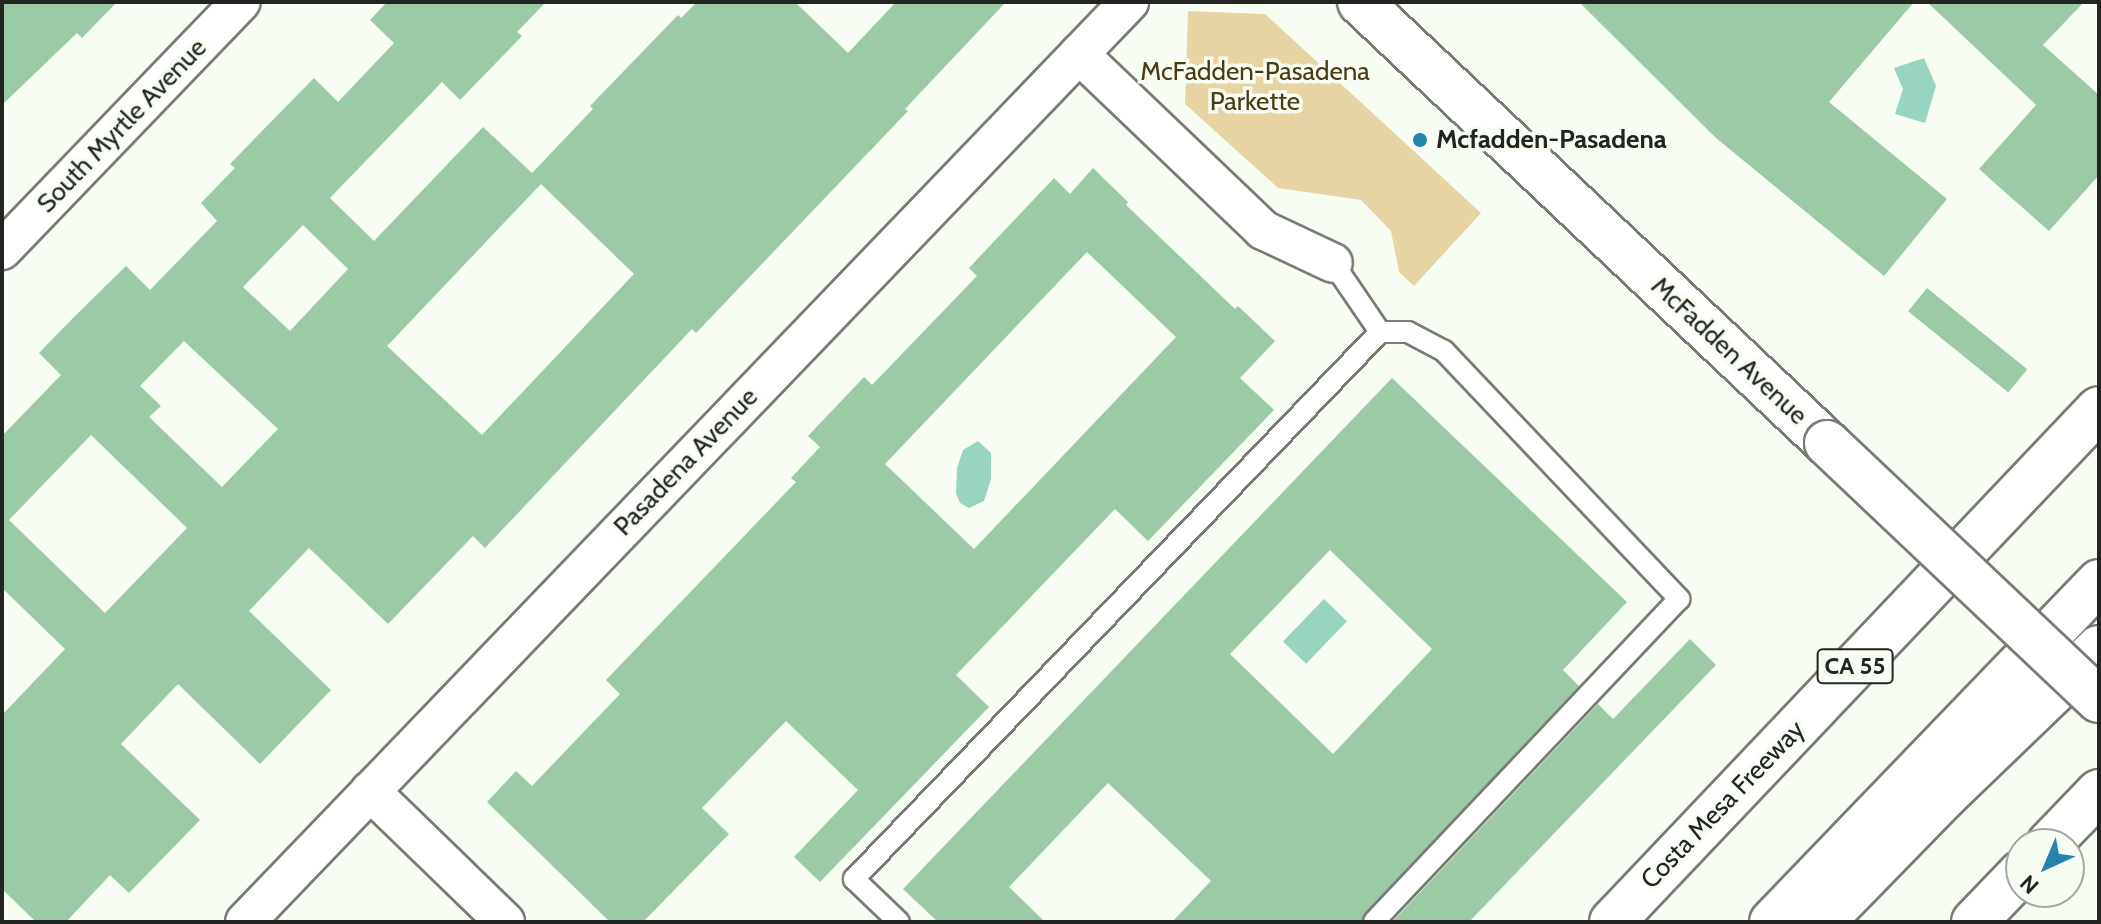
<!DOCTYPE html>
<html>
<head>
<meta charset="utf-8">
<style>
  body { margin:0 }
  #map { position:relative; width:2101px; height:924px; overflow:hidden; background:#f7fdf3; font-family:Cabin,sans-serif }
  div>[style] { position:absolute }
  .green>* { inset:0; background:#e6d5a3 }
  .water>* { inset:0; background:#97d5c1; transform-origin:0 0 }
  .building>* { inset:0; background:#9bcaa6; transform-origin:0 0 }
  .roads { filter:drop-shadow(2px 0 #787c74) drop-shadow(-2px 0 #787c74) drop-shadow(0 2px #787c74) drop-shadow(0 -2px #787c74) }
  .service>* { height:20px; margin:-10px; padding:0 10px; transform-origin:10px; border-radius:10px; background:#fff }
  .minor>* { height:38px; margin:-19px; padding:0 19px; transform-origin:19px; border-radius:19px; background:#fff }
  .secondary>* { height:44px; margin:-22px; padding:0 22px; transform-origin:22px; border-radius:22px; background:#fff }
  .motorway>* { height:44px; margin:-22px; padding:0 22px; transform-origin:22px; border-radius:22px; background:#fff }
  .bridges { filter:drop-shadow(2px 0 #787c74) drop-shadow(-2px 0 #787c74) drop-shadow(0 2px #787c74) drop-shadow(0 -2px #787c74) }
  .secondary-bridge>* { height:44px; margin:-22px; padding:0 22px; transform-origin:22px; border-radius:22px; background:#fff }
  .dots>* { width:22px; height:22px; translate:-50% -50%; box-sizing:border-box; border:4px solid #f7fdf3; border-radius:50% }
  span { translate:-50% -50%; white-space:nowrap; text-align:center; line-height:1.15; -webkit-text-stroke:7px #f7fdf3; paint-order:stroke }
  .shield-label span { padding:2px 6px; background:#f7fdf3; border:2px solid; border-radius:6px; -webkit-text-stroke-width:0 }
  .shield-label { font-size:24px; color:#232522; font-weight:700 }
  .park-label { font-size:26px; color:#493c13 }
  .street-label { font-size:26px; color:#232522 }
  .poi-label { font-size:26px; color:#232522; font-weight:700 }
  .left { translate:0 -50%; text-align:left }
  .frame { position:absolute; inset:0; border:4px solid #232522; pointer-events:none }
  .north { position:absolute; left:2005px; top:828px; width:80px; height:80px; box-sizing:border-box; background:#f7fdf3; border:2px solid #a2a79f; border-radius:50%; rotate:224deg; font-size:22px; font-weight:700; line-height:32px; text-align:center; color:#232522 }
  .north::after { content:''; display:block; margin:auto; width:28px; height:36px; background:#2382ae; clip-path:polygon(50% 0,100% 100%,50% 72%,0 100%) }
</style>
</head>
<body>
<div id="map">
  <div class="green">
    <i style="clip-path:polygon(1188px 11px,1265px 14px,1481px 213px,1414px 286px,1399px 272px,1391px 231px,1361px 200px,1278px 188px,1185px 104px)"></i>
  </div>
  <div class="water">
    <i style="clip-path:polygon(1924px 58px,1936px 86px,1925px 123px,1895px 114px,1903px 89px,1894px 68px)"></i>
    <i style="clip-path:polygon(978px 441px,991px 453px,991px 479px,984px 501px,969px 508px,960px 503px,956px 493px,957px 468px,963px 450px)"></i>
    <i style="left:1324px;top:599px;width:32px;height:59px;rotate:44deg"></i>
  </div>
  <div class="building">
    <i style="clip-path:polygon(2px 2px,117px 2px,82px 38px,77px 33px,2px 105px)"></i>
    <i style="clip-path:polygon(evenodd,387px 2px,546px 2px,517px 32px,522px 36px,460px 100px,442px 82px,330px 198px,374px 241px,483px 127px,532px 173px,593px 109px,590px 106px,678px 15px,681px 18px,697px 2px,795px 2px,848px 53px,896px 2px,1006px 2px,905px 109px,908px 111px,696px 333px,692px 329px,485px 548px,473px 536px,388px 624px,309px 548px,249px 611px,331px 690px,260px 764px,178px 684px,121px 744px,200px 820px,129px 893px,110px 875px,66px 922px,36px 922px,2px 889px,2px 715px,65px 649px,2px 588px,2px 436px,61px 375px,39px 353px,73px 318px,126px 266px,150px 290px,217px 221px,201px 203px,235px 168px,230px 164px,263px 130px,314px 78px,338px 102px,394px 43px,370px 20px,387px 2px,541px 184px,634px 274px,482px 435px,387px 346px,541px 184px,387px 2px,303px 225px,348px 269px,290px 331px,243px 287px,303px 225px,387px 2px,184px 341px,278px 429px,222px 487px,149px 417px,161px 406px,140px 386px,184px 341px,387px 2px,91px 435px,187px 528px,105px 613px,9px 520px,91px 435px)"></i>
    <i style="clip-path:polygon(1579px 2px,1914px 2px,1829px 102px,1947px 199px,1884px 276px,1716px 138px)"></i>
    <i style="clip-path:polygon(1927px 2px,2084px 2px,2043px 45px,2099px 95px,2099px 175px,2049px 231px,1979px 169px,2036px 105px)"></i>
    <i style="clip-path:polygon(evenodd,1093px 168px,1128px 202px,1126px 205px,1235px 309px,1238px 306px,1275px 341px,1240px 378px,1274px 410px,1148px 541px,1115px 509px,956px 675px,989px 707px,820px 882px,794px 857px,858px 790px,786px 721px,702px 808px,729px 834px,643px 922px,610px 922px,487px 802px,516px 771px,532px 786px,620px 694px,606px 680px,796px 482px,791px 478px,820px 447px,808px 436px,864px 377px,872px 385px,977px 276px,969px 268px,1054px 178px,1070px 194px,1093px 168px,1087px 252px,1176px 337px,974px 549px,885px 464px,1087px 252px)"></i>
    <i style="left:1927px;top:288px;width:129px;height:30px;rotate:39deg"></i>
    <i style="clip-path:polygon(evenodd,1392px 378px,1627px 602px,1563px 670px,1579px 686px,1365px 913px,1361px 922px,1172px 922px,1211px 881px,1108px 783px,1009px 887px,1045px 922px,938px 922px,903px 889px,1392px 378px,1330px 550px,1432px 649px,1333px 754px,1230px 654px,1330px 550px)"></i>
    <i style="clip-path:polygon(1690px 639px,1716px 665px,1469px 922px,1392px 922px,1598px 704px,1613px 719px)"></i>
  </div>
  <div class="roads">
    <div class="service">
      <i style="left:1333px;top:263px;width:83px;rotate:55.7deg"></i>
      <i style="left:1380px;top:332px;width:28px"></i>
      <i style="left:1408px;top:332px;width:41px;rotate:27.8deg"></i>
      <i style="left:1444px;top:351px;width:342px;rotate:46.5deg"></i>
      <i style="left:1679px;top:599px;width:444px;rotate:133.4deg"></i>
      <i style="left:899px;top:922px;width:62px;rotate:-136.3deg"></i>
      <i style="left:854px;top:879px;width:759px;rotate:-46.12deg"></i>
    </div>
    <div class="minor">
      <i style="left:1079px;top:54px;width:255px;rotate:43.7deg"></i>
      <i style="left:1263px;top:230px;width:77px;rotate:25.2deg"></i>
      <i style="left:2px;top:250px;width:344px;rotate:-46.1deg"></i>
      <i style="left:370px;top:791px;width:188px;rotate:44.1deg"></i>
      <i style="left:245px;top:922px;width:1276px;rotate:-46.14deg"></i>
    </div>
    <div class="secondary">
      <i style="left:1360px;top:2px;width:642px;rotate:43.36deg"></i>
    </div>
    <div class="motorway">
      <i style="left:2049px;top:844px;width:72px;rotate:-46.1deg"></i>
      <i style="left:1612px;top:922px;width:707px;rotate:-46.49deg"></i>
      <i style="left:1772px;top:922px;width:472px;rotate:-46.1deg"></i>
      <i style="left:1822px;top:922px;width:175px;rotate:-45.7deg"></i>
      <i style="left:1944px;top:797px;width:215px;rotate:-43.9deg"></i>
      <i style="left:1974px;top:922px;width:68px;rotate:-46.2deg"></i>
    </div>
  </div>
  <div class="bridges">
    <div class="secondary-bridge">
      <i style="left:1827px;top:443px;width:374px;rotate:43.4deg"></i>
    </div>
  </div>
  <div class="dots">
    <i style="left:1420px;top:140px;background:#2382ae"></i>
  </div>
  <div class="shield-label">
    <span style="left:1855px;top:666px">CA 55</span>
  </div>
  <div class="park-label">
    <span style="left:1255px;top:87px">McFadden-Pasadena<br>Parkette</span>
  </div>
  <div class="street-label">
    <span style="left:122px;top:126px;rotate:-46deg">South Myrtle Avenue</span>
    <span style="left:1729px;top:351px;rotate:43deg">McFadden Avenue</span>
    <span style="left:686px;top:462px;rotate:-46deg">Pasadena Avenue</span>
    <span style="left:1723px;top:805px;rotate:-46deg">Costa Mesa Freeway</span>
  </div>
  <div class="poi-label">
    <span class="left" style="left:1436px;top:140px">Mcfadden-Pasadena</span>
  </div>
  <div class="frame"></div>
  <div class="north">N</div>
</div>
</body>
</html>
